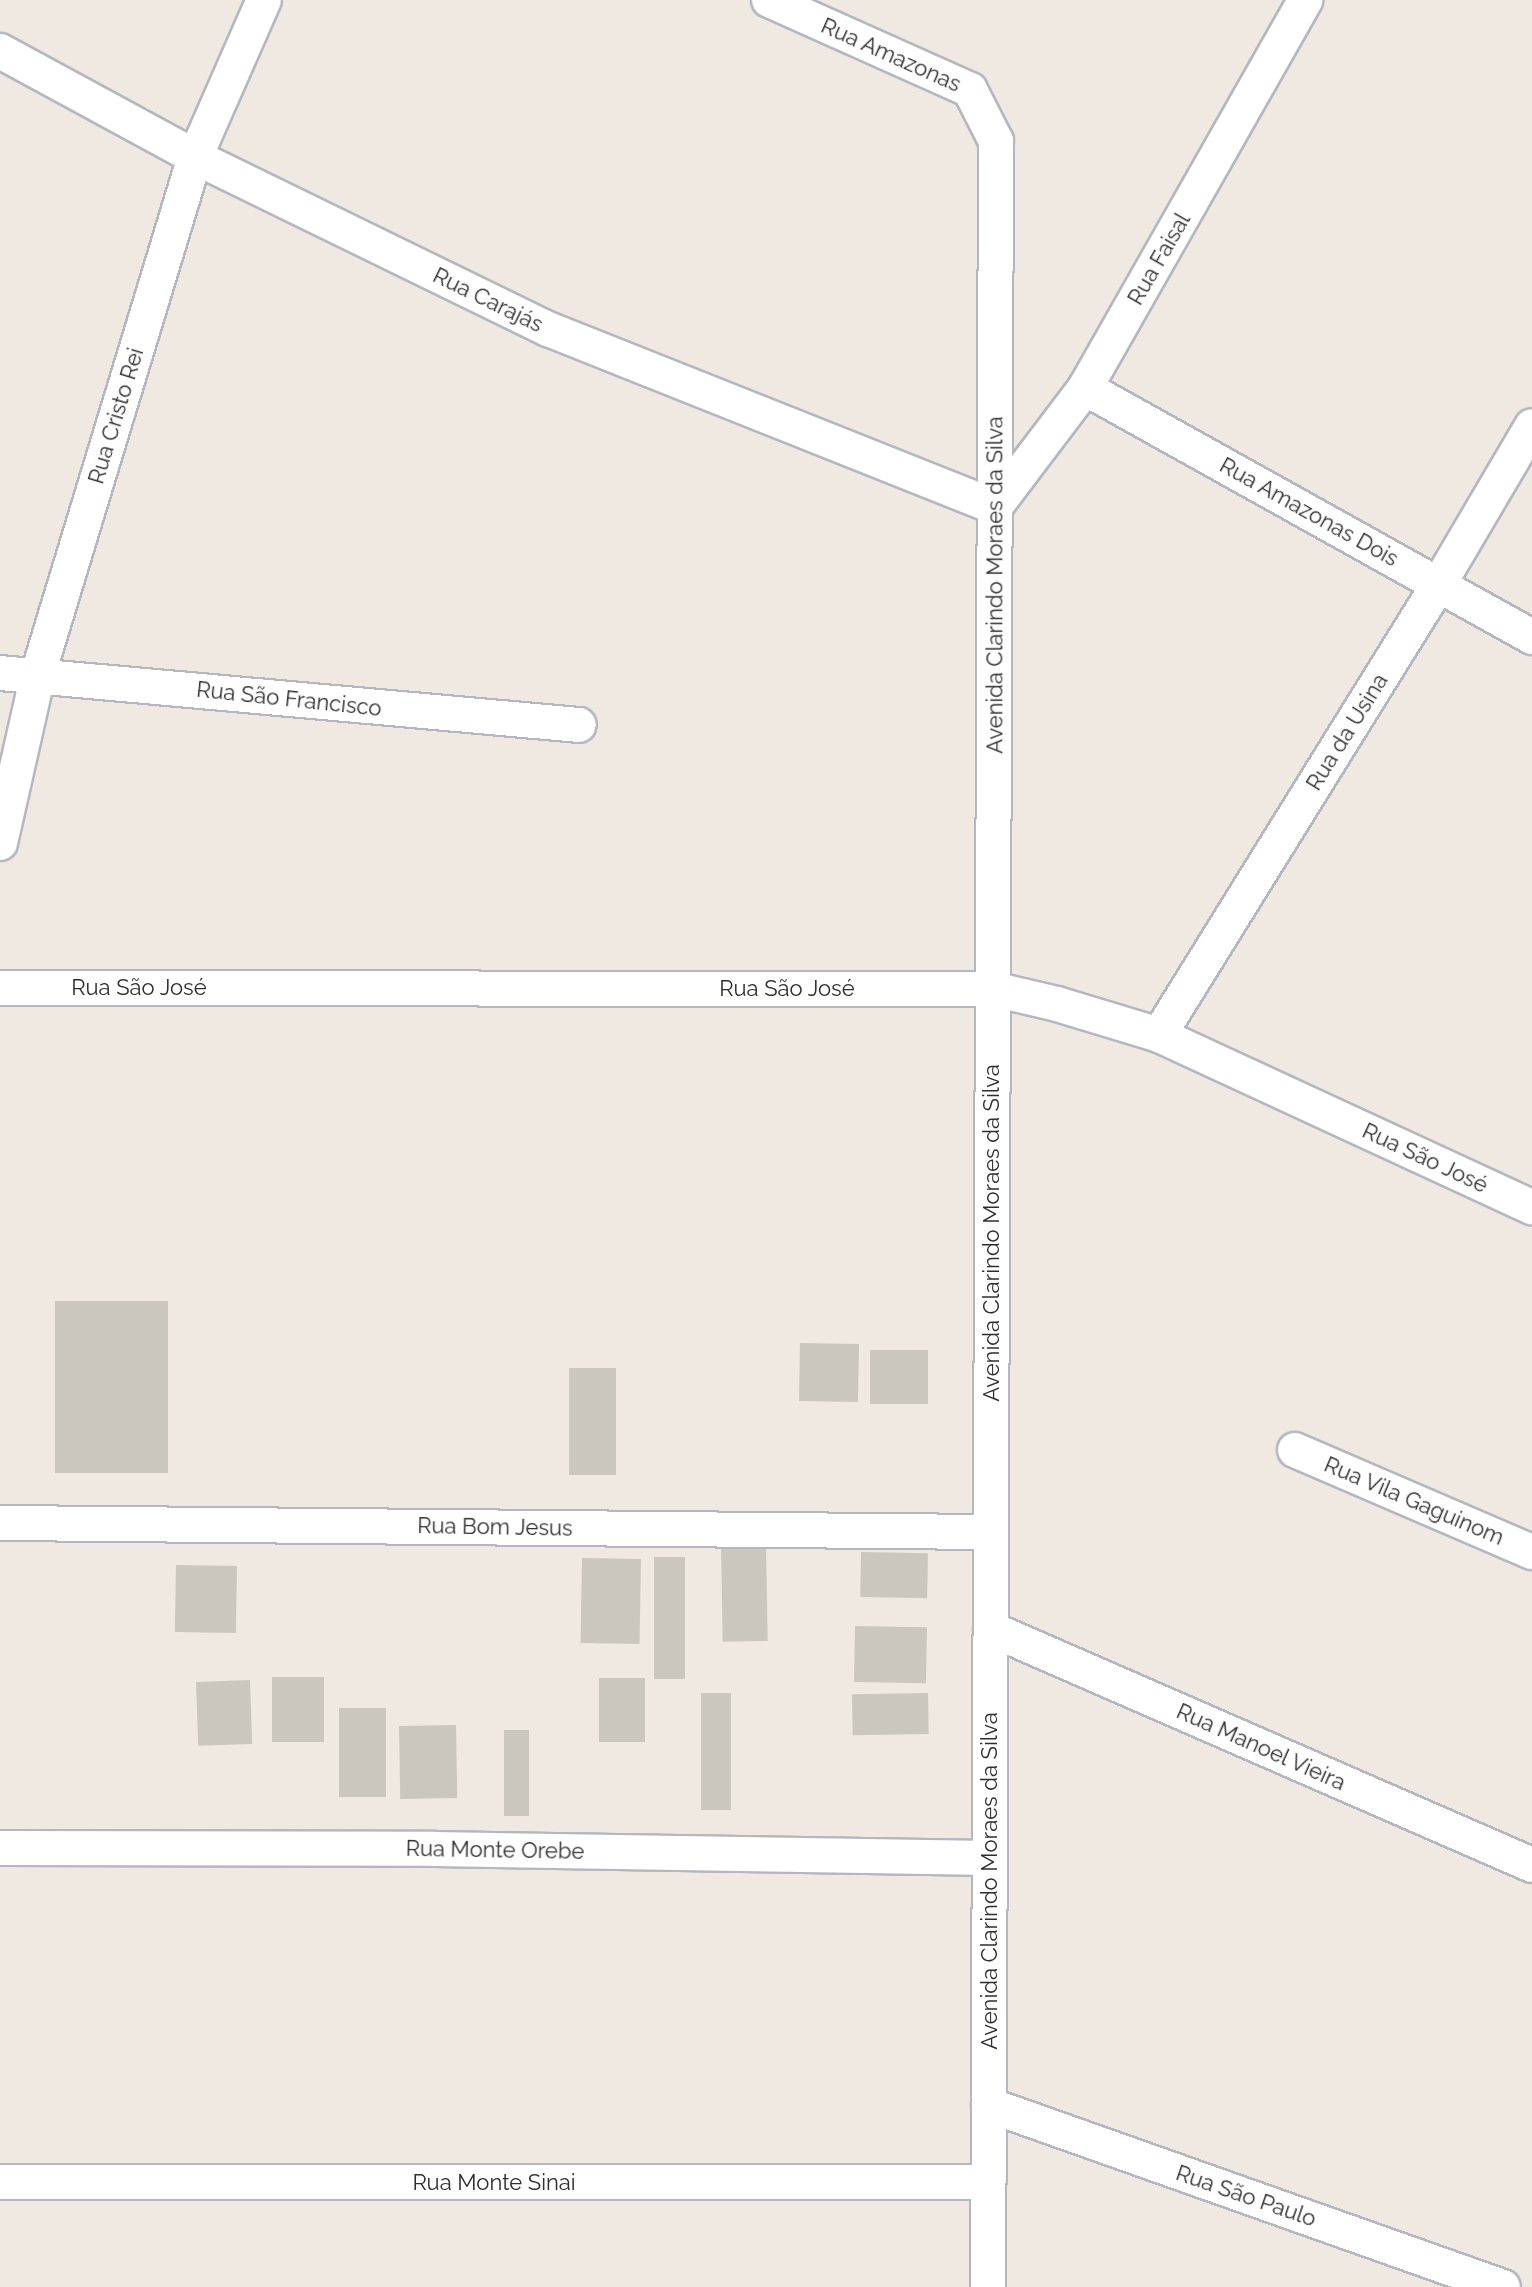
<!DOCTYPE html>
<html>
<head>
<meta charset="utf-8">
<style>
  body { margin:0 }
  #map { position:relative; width:1532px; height:2287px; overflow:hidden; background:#efe9e1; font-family:Raleway,sans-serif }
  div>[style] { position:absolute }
  .building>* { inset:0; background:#cbc7bf; transform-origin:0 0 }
  .roads { filter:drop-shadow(2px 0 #b4b7c1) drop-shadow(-2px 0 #b4b7c1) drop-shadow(0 2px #b4b7c1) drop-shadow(0 -2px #b4b7c1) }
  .minor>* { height:34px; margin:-17px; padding:0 17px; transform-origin:17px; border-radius:17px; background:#fff }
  span { translate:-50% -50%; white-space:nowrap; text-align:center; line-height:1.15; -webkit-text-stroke:7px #fff; paint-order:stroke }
  .street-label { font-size:22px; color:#2e2e2e }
</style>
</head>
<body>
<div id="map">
  <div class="building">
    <i style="left:55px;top:1301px;width:113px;height:172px"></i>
    <i style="left:800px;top:1343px;width:59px;height:58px;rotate:1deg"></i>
    <i style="left:870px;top:1350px;width:58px;height:54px"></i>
    <i style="left:569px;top:1368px;width:47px;height:107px"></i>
    <i style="left:766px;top:1544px;width:97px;height:45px;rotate:89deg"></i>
    <i style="left:861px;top:1552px;width:67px;height:45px;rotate:1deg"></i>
    <i style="left:654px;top:1557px;width:31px;height:122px"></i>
    <i style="left:582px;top:1558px;width:59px;height:85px;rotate:1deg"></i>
    <i style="left:176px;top:1565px;width:61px;height:67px;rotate:1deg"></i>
    <i style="left:855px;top:1626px;width:72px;height:56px;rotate:1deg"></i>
    <i style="left:272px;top:1677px;width:52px;height:65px"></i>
    <i style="left:599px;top:1678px;width:46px;height:64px"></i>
    <i style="left:250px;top:1680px;width:64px;height:54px;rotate:88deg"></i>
    <i style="left:731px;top:1693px;width:117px;height:30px;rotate:90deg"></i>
    <i style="left:928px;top:1693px;width:41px;height:76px;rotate:89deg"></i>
    <i style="left:339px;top:1708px;width:47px;height:89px"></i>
    <i style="left:456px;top:1725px;width:73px;height:57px;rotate:89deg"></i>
    <i style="left:529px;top:1730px;width:86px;height:25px;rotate:90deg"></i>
  </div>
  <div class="roads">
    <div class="minor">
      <i style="left:769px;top:0;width:220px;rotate:24.1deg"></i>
      <i style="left:970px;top:90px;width:57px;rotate:63deg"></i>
      <i style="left:996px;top:141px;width:2146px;rotate:90.21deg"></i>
      <i style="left:0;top:51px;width:222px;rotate:28.5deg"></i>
      <i style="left:195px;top:157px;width:393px;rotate:26deg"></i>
      <i style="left:548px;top:329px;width:481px;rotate:21.7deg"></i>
      <i style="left:995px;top:507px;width:149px;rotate:-52.9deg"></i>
      <i style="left:1085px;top:388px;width:446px;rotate:-60.4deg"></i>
      <i style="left:1085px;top:388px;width:512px;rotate:29.12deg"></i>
      <i style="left:0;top:673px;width:581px;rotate:5.13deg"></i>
      <i style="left:0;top:843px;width:173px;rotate:-77.3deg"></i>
      <i style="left:38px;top:674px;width:540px;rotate:-73.11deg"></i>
      <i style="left:195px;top:157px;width:171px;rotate:-66.3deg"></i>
      <i style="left:0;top:988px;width:993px;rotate:0.06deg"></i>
      <i style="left:993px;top:989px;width:66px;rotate:13.2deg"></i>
      <i style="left:1057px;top:1004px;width:107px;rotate:16.9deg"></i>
      <i style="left:1159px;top:1035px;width:411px;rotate:24.8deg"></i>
      <i style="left:1159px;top:1035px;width:531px;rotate:-58.17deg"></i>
      <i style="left:1439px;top:584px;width:183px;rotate:-59.5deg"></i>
      <i style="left:1295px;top:1450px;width:258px;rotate:23.3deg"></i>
      <i style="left:0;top:1523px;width:991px;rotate:0.52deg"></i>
      <i style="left:991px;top:1629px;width:590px;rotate:23.57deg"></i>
      <i style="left:0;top:1848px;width:434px;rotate:0.1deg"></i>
      <i style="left:434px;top:1849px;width:556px;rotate:0.93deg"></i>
      <i style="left:989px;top:2105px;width:545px;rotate:19.5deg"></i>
      <i style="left:0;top:2182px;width:988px"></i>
    </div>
  </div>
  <div class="street-label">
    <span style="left:891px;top:55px;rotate:24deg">Rua Amazonas</span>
    <span style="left:1159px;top:259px;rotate:-60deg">Rua Faisal</span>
    <span style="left:488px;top:300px;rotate:26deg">Rua Carajás</span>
    <span style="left:116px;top:416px;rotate:-73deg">Rua Cristo Rei</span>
    <span style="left:1309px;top:512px;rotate:29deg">Rua Amazonas Dois</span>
    <span style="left:995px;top:585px;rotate:-90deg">Avenida Clarindo Moraes da Silva</span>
    <span style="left:289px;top:699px;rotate:6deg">Rua São Francisco</span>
    <span style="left:1347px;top:732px;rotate:-58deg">Rua da Usina</span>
    <span style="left:139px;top:988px">Rua São José</span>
    <span style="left:787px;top:989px">Rua São José</span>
    <span style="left:1425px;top:1158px;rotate:25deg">Rua São José</span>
    <span style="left:992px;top:1233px;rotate:-90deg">Avenida Clarindo Moraes da Silva</span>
    <span style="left:1414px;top:1501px;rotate:23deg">Rua Vila Gaguinom</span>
    <span style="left:495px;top:1527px;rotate:1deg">Rua Bom Jesus</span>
    <span style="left:1261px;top:1747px;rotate:24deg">Rua Manoel Vieira</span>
    <span style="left:495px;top:1850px;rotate:1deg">Rua Monte Orebe</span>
    <span style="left:990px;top:1881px;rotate:-90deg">Avenida Clarindo Moraes da Silva</span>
    <span style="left:494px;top:2183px">Rua Monte Sinai</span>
    <span style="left:1246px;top:2196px;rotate:19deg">Rua São Paulo</span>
  </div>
</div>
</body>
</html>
